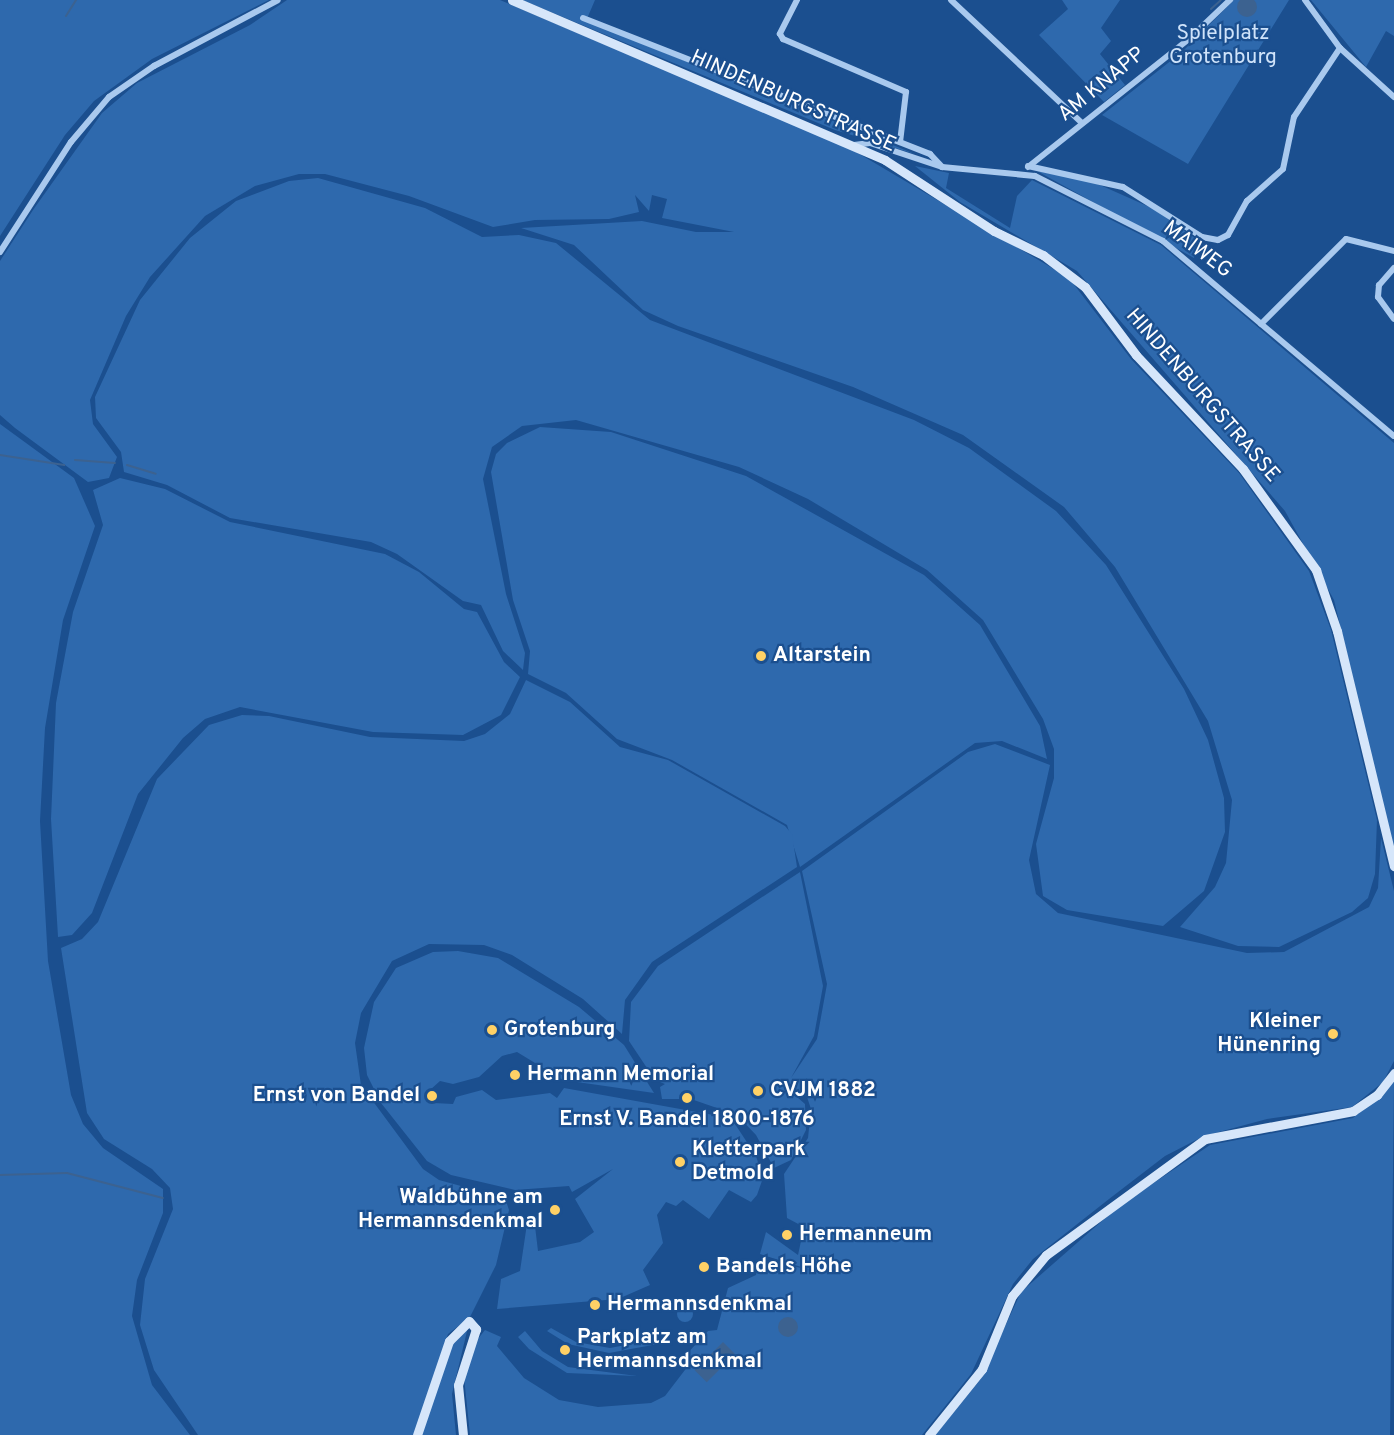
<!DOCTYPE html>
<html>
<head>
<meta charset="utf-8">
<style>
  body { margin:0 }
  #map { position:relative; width:1394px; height:1435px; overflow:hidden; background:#1b4f8f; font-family:Overpass,sans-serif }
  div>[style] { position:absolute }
  .green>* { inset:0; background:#2e69ad }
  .round { border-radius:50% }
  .water>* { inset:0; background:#3c6290; transform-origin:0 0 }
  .stream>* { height:2px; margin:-1px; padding:0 1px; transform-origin:1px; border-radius:1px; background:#3c6290 }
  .street>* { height:6px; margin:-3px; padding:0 3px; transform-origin:3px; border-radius:3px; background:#a9c9ee }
  .secondary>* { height:9px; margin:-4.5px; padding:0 4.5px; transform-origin:4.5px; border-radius:4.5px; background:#d6e6fa }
  .dots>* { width:16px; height:16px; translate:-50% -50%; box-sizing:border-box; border:3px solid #1b4f8f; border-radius:50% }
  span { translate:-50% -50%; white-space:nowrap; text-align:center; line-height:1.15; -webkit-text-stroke:4.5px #1b4f8f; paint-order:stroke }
  .park-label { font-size:21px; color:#cfe3fa }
  .street-label { font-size:21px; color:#fff }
  .poi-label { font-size:21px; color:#fff; font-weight:700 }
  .left { translate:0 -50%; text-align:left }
  .right { translate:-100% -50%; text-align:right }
</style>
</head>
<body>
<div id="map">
  <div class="green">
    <i style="clip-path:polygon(0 0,269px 0,152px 59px,94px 101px,65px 135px,0 236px)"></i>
    <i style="clip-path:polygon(287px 0,500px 0,851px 149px,1069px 278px,1131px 359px,1239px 473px,1309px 571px,1331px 630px,1377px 820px,1375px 874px,1368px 898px,1352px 912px,1279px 947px,1238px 946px,1180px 927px,1215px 887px,1226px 863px,1232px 800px,1208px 721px,1115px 567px,1064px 507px,963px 435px,853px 387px,678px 326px,643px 310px,574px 245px,521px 228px,642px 221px,696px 232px,734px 232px,662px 218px,667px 199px,652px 195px,649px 211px,635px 195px,639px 212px,609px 219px,535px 220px,493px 227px,409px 196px,325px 174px,299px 174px,255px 186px,205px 216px,150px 277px,126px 316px,90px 400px,93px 424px,117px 457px,109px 478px,88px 482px,15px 428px,0 415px,0 261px,33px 210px,102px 113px,137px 83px,250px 25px)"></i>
    <i style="clip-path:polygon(522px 0,595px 0,586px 21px,915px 154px,835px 130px)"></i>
    <i style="clip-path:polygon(1062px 0,1120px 0,1101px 28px,1111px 41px,1100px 54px,1125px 85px,1104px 102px,1039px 35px,1068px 9px)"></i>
    <i style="clip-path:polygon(1234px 0,1289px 0,1188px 164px,1102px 115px,1182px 52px)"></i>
    <i style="clip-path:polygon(1311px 0,1394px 0,1394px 36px,1386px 31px,1366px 67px)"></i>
    <i style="clip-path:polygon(915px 166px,949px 173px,946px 188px,1010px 228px,1017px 196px,1032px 180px,1161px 245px,1394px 443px,1394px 849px,1334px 600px,1285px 511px,1077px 271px,960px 202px)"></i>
    <i style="clip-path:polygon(1037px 171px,1091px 181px,1154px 209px,1199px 241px,1194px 258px)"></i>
    <i style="clip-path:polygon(318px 178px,425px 208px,482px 237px,519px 235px,556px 243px,650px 320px,914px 420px,969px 448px,1056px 511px,1106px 565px,1184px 689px,1208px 740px,1224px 798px,1225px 832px,1204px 891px,1163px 926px,1067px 910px,1043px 896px,1036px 844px,1054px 778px,1054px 749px,1043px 719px,983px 620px,927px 570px,808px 499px,739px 467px,576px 420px,522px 426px,492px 447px,483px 479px,506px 594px,525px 653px,523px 670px,503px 651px,481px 605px,463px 601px,397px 554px,371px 542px,230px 518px,167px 485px,124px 472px,121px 452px,96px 418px,95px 397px,140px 300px,190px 238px,236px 201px,289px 181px)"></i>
    <i style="clip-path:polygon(0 424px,74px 478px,95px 526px,63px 620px,45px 728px,40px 821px,48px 961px,71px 1095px,83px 1124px,103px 1148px,163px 1189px,163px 1213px,137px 1280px,132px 1316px,152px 1385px,190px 1435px,0 1435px)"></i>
    <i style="clip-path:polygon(540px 427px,611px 432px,746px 476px,924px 575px,980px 625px,1040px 726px,1047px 759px,1002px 741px,975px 743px,800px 867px,787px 825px,672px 760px,617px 739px,566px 693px,528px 674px,530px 651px,513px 600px,491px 472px,496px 454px,507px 443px)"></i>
    <i style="clip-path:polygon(120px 478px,165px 489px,230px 522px,385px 554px,419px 572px,464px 609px,477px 612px,504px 662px,520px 677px,501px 715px,463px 735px,373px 732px,240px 707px,205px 719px,183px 738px,138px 794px,92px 913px,72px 935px,58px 937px,51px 819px,56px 703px,73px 612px,103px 525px,93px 490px)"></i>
    <i style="clip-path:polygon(526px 680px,570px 702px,620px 747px,668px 760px,785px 826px,792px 834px,797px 867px,652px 962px,625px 1000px,622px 1034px,583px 999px,512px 955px,484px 945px,429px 944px,392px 961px,361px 1013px,355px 1043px,361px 1085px,423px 1169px,439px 1180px,505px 1198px,509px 1210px,496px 1265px,470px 1317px,448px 1334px,414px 1435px,198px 1435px,154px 1370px,140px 1325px,145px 1279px,173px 1209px,170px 1188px,152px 1169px,104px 1139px,87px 1113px,61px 948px,82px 939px,98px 922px,157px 779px,209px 725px,242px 715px,269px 716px,370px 737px,464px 741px,485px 734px,510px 714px)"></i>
    <i style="clip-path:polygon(995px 744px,1050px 765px,1029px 860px,1036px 894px,1058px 913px,1247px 953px,1284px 952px,1369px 907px,1378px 888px,1381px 838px,1394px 891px,1394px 1061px,1383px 1082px,1352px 1107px,1267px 1119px,1204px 1136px,1165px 1156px,1109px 1199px,1033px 1259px,1013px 1284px,971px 1374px,922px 1435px,470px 1435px,464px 1377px,473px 1345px,485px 1330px,501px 1337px,497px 1346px,524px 1378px,559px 1400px,598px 1407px,651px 1403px,665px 1396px,688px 1366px,684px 1357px,708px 1331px,717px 1330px,728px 1288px,756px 1275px,759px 1259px,811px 1270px,760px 1254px,766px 1232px,798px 1255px,804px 1227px,787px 1218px,784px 1174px,808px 1138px,811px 1109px,807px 1097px,791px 1086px,788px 1089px,805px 1104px,806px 1130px,791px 1160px,774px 1168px,756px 1135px,737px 1115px,691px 1099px,662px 1099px,660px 1087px,665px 1084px,655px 1080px,629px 1041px,631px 1002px,658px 966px,800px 872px,823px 986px,814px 1036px,791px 1078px,817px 1039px,827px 984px,802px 871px,968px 752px)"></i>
    <i style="clip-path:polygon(458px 951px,498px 958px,579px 1007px,624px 1045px,654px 1093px,563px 1080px,517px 1052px,502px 1056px,479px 1077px,453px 1084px,440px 1081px,430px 1090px,434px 1103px,453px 1104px,456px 1097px,482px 1090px,496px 1100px,550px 1093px,557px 1098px,564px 1088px,719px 1116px,735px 1124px,756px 1156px,763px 1178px,757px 1195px,751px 1202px,729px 1190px,709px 1219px,683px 1200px,676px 1206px,666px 1202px,657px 1215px,663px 1243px,643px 1270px,650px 1285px,618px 1299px,497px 1309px,501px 1279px,520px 1271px,528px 1217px,534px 1218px,538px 1251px,580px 1242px,594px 1232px,575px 1199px,613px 1169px,572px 1192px,569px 1186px,515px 1190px,451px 1175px,427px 1161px,381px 1103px,367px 1075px,364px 1048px,374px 1002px,396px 968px,433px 952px)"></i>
    <i style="clip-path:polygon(1394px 1082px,1390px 1435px,935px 1435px,980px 1380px,1021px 1292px,1118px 1207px,1210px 1145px,1353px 1118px)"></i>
    <i class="round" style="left:677px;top:1306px;width:16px;height:16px"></i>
    <i style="clip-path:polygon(468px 1327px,452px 1394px,456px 1435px,421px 1435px,452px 1344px)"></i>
    <i style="clip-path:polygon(551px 1328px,576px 1342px,610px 1348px,667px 1337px,669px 1342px,609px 1353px,568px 1344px,547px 1331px)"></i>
    <i style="clip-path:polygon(525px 1331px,542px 1351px,568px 1367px,637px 1376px,567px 1373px,529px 1349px,518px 1337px)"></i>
  </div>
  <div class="water">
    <i class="round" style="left:1237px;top:-3px;width:20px;height:20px"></i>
    <i class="round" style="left:778px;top:1317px;width:20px;height:20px"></i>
    <i style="left:723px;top:1342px;width:17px;height:40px;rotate:45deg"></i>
  </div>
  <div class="stream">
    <i style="left:1211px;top:9px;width:13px;rotate:-42deg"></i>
    <i style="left:66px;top:16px;width:19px;rotate:-58deg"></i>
    <i style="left:0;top:455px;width:65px;rotate:8.9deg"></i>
    <i style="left:75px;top:460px;width:40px;rotate:4.3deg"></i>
    <i style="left:127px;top:465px;width:30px;rotate:17deg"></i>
    <i style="left:0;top:1175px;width:67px;rotate:-1.7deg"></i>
    <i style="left:67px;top:1173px;width:99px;rotate:14.6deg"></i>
  </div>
  <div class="street">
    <i style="left:797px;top:0;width:38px;rotate:117deg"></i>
    <i style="left:780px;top:34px;width:6px;rotate:59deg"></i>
    <i style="left:783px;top:39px;width:134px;rotate:23.3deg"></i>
    <i style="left:906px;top:92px;width:50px;rotate:96.8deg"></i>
    <i style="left:951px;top:0;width:178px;rotate:43.2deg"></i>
    <i style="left:1305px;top:0;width:59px;rotate:53.9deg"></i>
    <i style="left:1340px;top:48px;width:73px;rotate:42.2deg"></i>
    <i style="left:583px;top:18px;width:373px;rotate:21.4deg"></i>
    <i style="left:930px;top:154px;width:18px;rotate:47deg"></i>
    <i style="left:854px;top:145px;width:16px;rotate:-7deg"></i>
    <i style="left:870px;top:143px;width:76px;rotate:18.4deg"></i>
    <i style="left:942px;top:167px;width:93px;rotate:5.5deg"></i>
    <i style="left:1035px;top:176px;width:144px;rotate:26.9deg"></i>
    <i style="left:1163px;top:241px;width:302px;rotate:40.2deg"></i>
    <i style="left:1028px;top:166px;width:97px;rotate:12.5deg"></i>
    <i style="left:1123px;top:187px;width:93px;rotate:32.3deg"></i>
    <i style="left:1202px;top:237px;width:16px;rotate:11deg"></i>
    <i style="left:1218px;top:240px;width:11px;rotate:-27deg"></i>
    <i style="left:1228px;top:235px;width:39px;rotate:-61deg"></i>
    <i style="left:1247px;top:201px;width:48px;rotate:-41.6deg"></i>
    <i style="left:1283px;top:169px;width:53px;rotate:-78.1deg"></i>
    <i style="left:1294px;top:117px;width:83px;rotate:-56.3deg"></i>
    <i style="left:1028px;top:167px;width:206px;rotate:-38.5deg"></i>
    <i style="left:1189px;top:39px;width:57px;rotate:-43.6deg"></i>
    <i style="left:0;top:252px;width:131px;rotate:-57.2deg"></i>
    <i style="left:71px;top:142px;width:59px;rotate:-49.8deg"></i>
    <i style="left:109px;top:97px;width:55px;rotate:-34.6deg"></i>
    <i style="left:154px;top:66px;width:140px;rotate:-28deg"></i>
    <i style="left:1394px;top:268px;width:23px;rotate:131deg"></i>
    <i style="left:1379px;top:285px;width:12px;rotate:95deg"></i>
    <i style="left:1378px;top:297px;width:27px;rotate:54deg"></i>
    <i style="left:1261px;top:324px;width:120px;rotate:-45deg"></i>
    <i style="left:1346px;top:239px;width:49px;rotate:14deg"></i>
  </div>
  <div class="secondary">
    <i style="left:512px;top:0;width:406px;rotate:23.2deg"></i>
    <i style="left:885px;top:160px;width:130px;rotate:33.1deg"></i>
    <i style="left:994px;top:231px;width:55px;rotate:26.1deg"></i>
    <i style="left:1043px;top:255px;width:53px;rotate:37.3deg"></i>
    <i style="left:1085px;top:287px;width:85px;rotate:53.1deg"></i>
    <i style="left:1136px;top:355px;width:156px;rotate:46.8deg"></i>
    <i style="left:1243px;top:469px;width:125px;rotate:54.1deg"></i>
    <i style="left:1316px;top:570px;width:65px;rotate:71deg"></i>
    <i style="left:1337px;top:631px;width:242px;rotate:76.4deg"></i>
    <i style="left:417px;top:1435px;width:99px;rotate:-71.2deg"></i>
    <i style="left:449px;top:1341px;width:28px;rotate:-45deg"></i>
    <i style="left:469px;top:1321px;width:11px;rotate:49deg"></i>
    <i style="left:476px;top:1329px;width:59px;rotate:107.8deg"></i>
    <i style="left:458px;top:1385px;width:50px;rotate:84.3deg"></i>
    <i style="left:929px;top:1435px;width:85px;rotate:-51.2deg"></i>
    <i style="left:982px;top:1369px;width:79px;rotate:-67.7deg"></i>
    <i style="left:1012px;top:1296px;width:53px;rotate:-50.3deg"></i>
    <i style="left:1046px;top:1255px;width:197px;rotate:-36.1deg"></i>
    <i style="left:1205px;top:1139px;width:151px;rotate:-10.7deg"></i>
    <i style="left:1353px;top:1111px;width:29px;rotate:-34deg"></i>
    <i style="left:1377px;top:1095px;width:28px;rotate:-52deg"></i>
  </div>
  <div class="dots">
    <i style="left:761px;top:656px;background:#ffd166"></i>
    <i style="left:492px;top:1030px;background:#ffd166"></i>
    <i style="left:1333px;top:1034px;background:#ffd166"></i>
    <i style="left:515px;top:1075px;background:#ffd166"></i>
    <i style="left:758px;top:1091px;background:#ffd166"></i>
    <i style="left:432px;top:1096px;background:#ffd166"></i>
    <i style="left:687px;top:1098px;background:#ffd166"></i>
    <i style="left:680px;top:1162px;background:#ffd166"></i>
    <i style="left:555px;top:1210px;background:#ffd166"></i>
    <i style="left:787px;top:1235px;background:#ffd166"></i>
    <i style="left:704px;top:1267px;background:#ffd166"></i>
    <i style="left:595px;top:1305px;background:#ffd166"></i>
    <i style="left:565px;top:1350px;background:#ffd166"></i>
  </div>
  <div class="park-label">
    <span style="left:1223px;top:46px">Spielplatz<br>Grotenburg</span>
  </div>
  <div class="street-label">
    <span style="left:1102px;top:85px;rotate:-39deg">AM KNAPP</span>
    <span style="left:793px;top:102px;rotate:24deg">HINDENBURGSTRASSE</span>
    <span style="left:1197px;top:250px;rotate:37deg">MAIWEG</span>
    <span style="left:1202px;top:396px;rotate:49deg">HINDENBURGSTRASSE</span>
  </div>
  <div class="poi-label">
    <span class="left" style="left:773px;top:656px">Altarstein</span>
    <span class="right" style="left:1321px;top:1034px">Kleiner<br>Hünenring</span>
    <span class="left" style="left:504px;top:1030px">Grotenburg</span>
    <span class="left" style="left:527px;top:1075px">Hermann Memorial</span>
    <span class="left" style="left:770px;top:1091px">CVJM 1882</span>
    <span class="right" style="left:420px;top:1096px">Ernst von Bandel</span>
    <span style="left:687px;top:1120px">Ernst V. Bandel 1800-1876</span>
    <span class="left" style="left:692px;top:1162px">Kletterpark<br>Detmold</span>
    <span class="right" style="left:543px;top:1210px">Waldbühne am<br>Hermannsdenkmal</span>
    <span class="left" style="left:799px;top:1235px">Hermanneum</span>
    <span class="left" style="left:716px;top:1267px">Bandels Höhe</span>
    <span class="left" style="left:607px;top:1305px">Hermannsdenkmal</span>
    <span class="left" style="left:577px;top:1350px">Parkplatz am<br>Hermannsdenkmal</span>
  </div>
</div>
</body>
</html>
